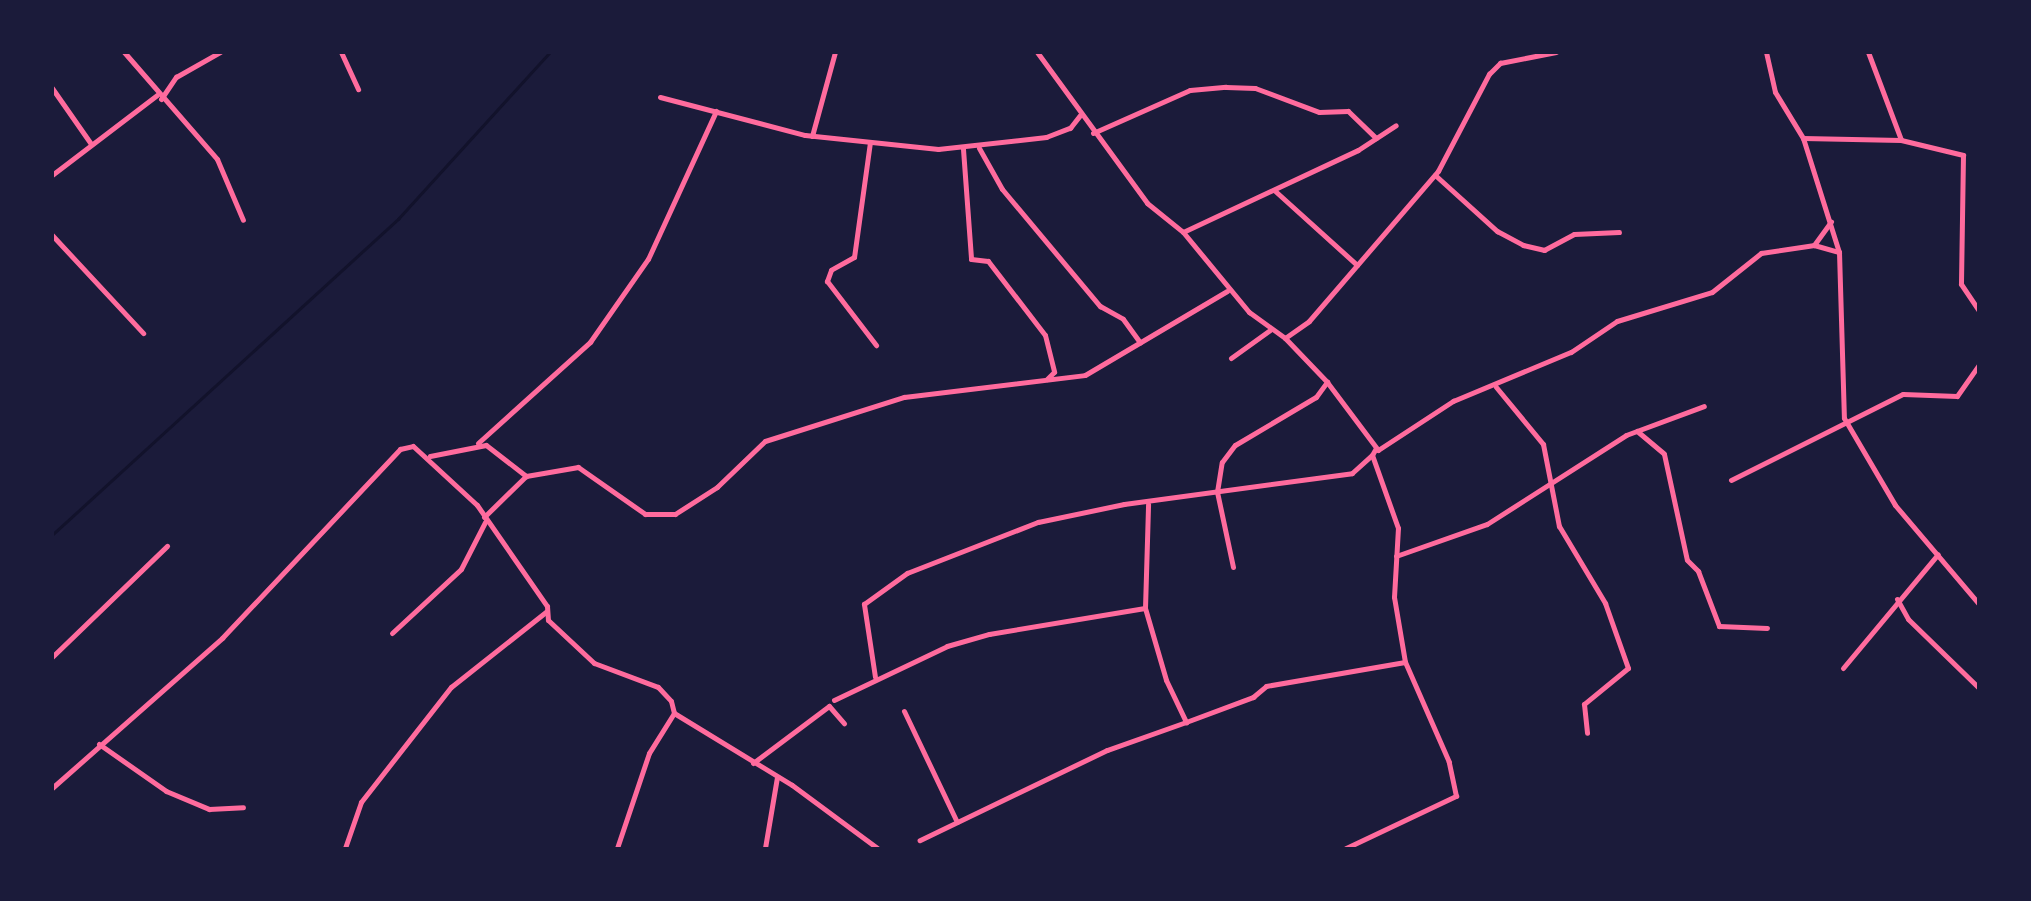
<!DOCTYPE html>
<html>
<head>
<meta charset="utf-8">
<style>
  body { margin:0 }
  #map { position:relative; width:2031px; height:901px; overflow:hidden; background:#1b1b3a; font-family:"Fira Sans",sans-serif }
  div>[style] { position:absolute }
  .stream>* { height:2.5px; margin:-1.25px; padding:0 1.25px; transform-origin:1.25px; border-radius:1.25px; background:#12122b }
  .minor>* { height:5px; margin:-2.5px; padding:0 2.5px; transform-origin:2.5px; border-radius:2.5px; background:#ff6b9d }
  span { translate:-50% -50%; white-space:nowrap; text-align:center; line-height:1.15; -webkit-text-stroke:5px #1b1b3a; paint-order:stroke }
  .frame { position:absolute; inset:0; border:54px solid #1b1b3a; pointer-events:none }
</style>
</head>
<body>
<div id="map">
  <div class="stream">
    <i style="left:52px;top:535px;width:469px;rotate:-42.4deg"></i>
    <i style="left:398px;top:219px;width:226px;rotate:-47.7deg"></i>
  </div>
  <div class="minor">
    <i style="left:124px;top:52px;width:142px;rotate:49deg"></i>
    <i style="left:217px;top:159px;width:66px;rotate:66.9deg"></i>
    <i style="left:341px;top:52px;width:41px;rotate:65.3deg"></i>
    <i style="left:1037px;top:52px;width:187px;rotate:53.9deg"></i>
    <i style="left:1147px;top:203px;width:46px;rotate:38.9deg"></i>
    <i style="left:1183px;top:232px;width:104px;rotate:50.5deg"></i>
    <i style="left:1249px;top:312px;width:44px;rotate:35.8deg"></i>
    <i style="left:1285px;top:338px;width:61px;rotate:46.3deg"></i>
    <i style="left:1327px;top:382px;width:85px;rotate:53.1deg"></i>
    <i style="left:1378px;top:450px;width:90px;rotate:-33.2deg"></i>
    <i style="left:1453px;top:401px;width:128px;rotate:-22.6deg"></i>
    <i style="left:1571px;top:352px;width:55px;rotate:-34deg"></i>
    <i style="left:1617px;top:321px;width:99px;rotate:-17deg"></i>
    <i style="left:1712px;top:292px;width:63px;rotate:-38.5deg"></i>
    <i style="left:1761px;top:253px;width:54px;rotate:-8.6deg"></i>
    <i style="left:1814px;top:245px;width:26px;rotate:16deg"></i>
    <i style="left:1839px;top:252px;width:166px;rotate:88.3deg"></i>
    <i style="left:1844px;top:418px;width:101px;rotate:59.6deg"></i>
    <i style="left:1895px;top:505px;width:130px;rotate:49.7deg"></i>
    <i style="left:1766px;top:52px;width:41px;rotate:77.3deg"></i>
    <i style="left:1775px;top:92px;width:54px;rotate:58.7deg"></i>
    <i style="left:1803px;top:138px;width:98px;rotate:1.2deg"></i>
    <i style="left:1901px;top:140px;width:64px;rotate:13.6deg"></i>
    <i style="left:1963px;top:155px;width:129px;rotate:90.9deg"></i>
    <i style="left:1961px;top:284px;width:32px;rotate:56deg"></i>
    <i style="left:1868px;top:52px;width:94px;rotate:69.4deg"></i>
    <i style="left:52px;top:88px;width:68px;rotate:55.1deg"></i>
    <i style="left:660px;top:97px;width:150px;rotate:14.7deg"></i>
    <i style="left:805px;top:135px;width:134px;rotate:6deg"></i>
    <i style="left:938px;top:149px;width:109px;rotate:-6.3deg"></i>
    <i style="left:1046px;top:137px;width:26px;rotate:-21deg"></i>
    <i style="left:1070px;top:128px;width:16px;rotate:-52deg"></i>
    <i style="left:161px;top:99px;width:27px;rotate:-56deg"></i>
    <i style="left:176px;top:77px;width:51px;rotate:-29.6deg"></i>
    <i style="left:1093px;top:133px;width:106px;rotate:-23.9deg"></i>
    <i style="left:1190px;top:90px;width:36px;rotate:-5deg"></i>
    <i style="left:1226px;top:87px;width:29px;rotate:2deg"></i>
    <i style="left:1255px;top:88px;width:68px;rotate:20.6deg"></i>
    <i style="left:1319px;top:112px;width:29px;rotate:-2deg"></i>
    <i style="left:1348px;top:111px;width:39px;rotate:44deg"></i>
    <i style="left:812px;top:136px;width:87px;rotate:-74.7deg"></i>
    <i style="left:1803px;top:138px;width:120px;rotate:72.5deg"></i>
    <i style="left:870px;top:142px;width:116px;rotate:97.9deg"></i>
    <i style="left:854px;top:257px;width:26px;rotate:151deg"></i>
    <i style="left:831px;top:270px;width:12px;rotate:110deg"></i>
    <i style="left:827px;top:281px;width:81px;rotate:52.6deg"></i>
    <i style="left:979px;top:148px;width:47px;rotate:60.7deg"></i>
    <i style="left:1002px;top:189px;width:153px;rotate:50.1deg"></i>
    <i style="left:1100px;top:306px;width:26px;rotate:29deg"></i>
    <i style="left:1123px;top:319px;width:29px;rotate:54deg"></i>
    <i style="left:963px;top:149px;width:110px;rotate:85.8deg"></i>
    <i style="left:971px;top:259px;width:17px;rotate:7deg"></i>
    <i style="left:988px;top:261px;width:93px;rotate:52.4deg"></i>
    <i style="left:1045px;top:335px;width:38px;rotate:76deg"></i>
    <i style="left:1054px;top:372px;width:10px;rotate:135deg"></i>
    <i style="left:52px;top:175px;width:132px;rotate:-37.3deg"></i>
    <i style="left:1435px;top:175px;width:84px;rotate:42.1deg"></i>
    <i style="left:1497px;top:231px;width:30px;rotate:28deg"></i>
    <i style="left:1523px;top:245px;width:22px;rotate:13deg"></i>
    <i style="left:1544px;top:250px;width:34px;rotate:-28deg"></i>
    <i style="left:1574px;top:234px;width:45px;rotate:-2.5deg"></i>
    <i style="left:1274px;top:190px;width:112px;rotate:42.1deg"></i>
    <i style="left:1183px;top:232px;width:193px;rotate:-25.1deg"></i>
    <i style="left:1358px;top:150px;width:45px;rotate:-33.3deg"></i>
    <i style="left:52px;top:235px;width:134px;rotate:47.1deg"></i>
    <i style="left:1814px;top:245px;width:29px;rotate:-54deg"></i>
    <i style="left:1285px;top:338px;width:29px;rotate:-35deg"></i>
    <i style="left:1309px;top:321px;width:198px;rotate:-49.3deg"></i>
    <i style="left:1438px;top:171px;width:110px;rotate:-62.3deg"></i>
    <i style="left:1489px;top:74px;width:16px;rotate:-45deg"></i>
    <i style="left:1500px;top:63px;width:57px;rotate:-11.1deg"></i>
    <i style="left:1231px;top:358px;width:48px;rotate:-35.7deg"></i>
    <i style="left:1496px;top:387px;width:74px;rotate:50.5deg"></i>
    <i style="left:1543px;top:444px;width:84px;rotate:79deg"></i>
    <i style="left:1559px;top:526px;width:90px;rotate:59.1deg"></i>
    <i style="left:1605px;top:603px;width:69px;rotate:70.5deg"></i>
    <i style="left:1628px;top:668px;width:57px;rotate:140.7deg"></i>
    <i style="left:1584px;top:704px;width:29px;rotate:84deg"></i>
    <i style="left:1637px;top:431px;width:35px;rotate:40deg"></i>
    <i style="left:1664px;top:454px;width:108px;rotate:77.8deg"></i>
    <i style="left:1687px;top:560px;width:16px;rotate:45deg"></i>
    <i style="left:1698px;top:571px;width:59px;rotate:69.1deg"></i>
    <i style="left:1719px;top:626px;width:48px;rotate:2.4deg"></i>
    <i style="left:478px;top:443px;width:151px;rotate:-42deg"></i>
    <i style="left:590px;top:342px;width:101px;rotate:-55.1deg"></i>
    <i style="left:648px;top:259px;width:163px;rotate:-65.3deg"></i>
    <i style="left:430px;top:456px;width:57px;rotate:-11.1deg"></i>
    <i style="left:486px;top:445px;width:51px;rotate:37.8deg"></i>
    <i style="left:526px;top:476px;width:53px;rotate:-9.8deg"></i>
    <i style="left:578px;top:467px;width:82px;rotate:35deg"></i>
    <i style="left:645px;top:514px;width:30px"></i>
    <i style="left:675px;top:514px;width:50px;rotate:-32.7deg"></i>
    <i style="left:717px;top:487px;width:66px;rotate:-43.8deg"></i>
    <i style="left:765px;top:441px;width:146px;rotate:-17.6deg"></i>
    <i style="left:904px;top:397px;width:182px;rotate:-6.9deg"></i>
    <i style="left:1085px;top:375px;width:165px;rotate:-30.6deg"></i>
    <i style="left:1731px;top:480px;width:192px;rotate:-26.6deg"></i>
    <i style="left:1903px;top:394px;width:54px;rotate:2.1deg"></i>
    <i style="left:1957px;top:396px;width:38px;rotate:-55deg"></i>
    <i style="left:484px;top:517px;width:59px;rotate:-44.3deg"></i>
    <i style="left:1396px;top:556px;width:96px;rotate:-19.4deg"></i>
    <i style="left:1487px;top:524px;width:165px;rotate:-32.6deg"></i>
    <i style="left:1626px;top:435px;width:83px;rotate:-20.4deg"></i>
    <i style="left:1233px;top:567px;width:77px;rotate:-102deg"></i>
    <i style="left:1217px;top:492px;width:30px;rotate:-81deg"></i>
    <i style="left:1222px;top:462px;width:21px;rotate:-53deg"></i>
    <i style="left:1235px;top:445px;width:94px;rotate:-30.7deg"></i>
    <i style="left:1316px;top:397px;width:19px;rotate:-54deg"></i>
    <i style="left:1897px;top:599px;width:23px;rotate:61deg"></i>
    <i style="left:1908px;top:619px;width:99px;rotate:44.2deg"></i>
    <i style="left:1145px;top:608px;width:104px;rotate:-88.3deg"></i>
    <i style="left:392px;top:633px;width:94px;rotate:-42.8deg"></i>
    <i style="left:461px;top:569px;width:53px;rotate:-62.9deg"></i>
    <i style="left:52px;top:657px;width:160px;rotate:-44deg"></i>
    <i style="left:1843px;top:668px;width:148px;rotate:-50.2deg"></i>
    <i style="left:875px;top:677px;width:74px;rotate:-98.6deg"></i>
    <i style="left:864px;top:604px;width:53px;rotate:-35.8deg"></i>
    <i style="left:907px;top:573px;width:141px;rotate:-21.3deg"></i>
    <i style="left:1038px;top:522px;width:88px;rotate:-11.8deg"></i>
    <i style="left:1124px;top:504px;width:230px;rotate:-7.7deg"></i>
    <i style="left:1352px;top:473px;width:27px;rotate:-42deg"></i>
    <i style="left:834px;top:700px;width:125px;rotate:-25.5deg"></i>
    <i style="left:947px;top:646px;width:44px;rotate:-15.9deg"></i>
    <i style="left:989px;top:634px;width:158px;rotate:-9.5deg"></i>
    <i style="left:1145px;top:608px;width:75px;rotate:73.7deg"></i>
    <i style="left:1166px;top:680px;width:47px;rotate:64.5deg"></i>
    <i style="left:1186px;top:722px;width:84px;rotate:160.5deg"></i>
    <i style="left:1107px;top:750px;width:208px;rotate:154.3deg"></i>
    <i style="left:904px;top:711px;width:123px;rotate:64.5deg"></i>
    <i style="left:674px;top:713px;width:138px;rotate:31.4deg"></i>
    <i style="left:792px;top:785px;width:106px;rotate:36.5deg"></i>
    <i style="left:1186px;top:722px;width:72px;rotate:-20.5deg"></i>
    <i style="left:1253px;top:697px;width:17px;rotate:-40deg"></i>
    <i style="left:1266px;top:686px;width:141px;rotate:-9.8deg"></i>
    <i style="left:99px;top:744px;width:82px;rotate:35deg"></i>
    <i style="left:166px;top:791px;width:47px;rotate:22.7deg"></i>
    <i style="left:209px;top:809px;width:34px;rotate:-3deg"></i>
    <i style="left:753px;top:763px;width:95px;rotate:-36.9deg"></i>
    <i style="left:829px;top:706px;width:23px;rotate:49deg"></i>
    <i style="left:52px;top:788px;width:227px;rotate:-41.4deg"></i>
    <i style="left:222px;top:638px;width:260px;rotate:-46.7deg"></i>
    <i style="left:400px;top:449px;width:13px;rotate:-13deg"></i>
    <i style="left:413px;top:446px;width:87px;rotate:42.7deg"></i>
    <i style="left:477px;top:505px;width:123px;rotate:55.3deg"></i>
    <i style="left:547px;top:606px;width:14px;rotate:86deg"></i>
    <i style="left:548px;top:620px;width:63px;rotate:43.1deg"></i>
    <i style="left:594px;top:663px;width:68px;rotate:20.6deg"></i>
    <i style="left:658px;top:687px;width:19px;rotate:47deg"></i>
    <i style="left:671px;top:701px;width:12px;rotate:76deg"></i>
    <i style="left:674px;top:713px;width:47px;rotate:122deg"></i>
    <i style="left:649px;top:753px;width:100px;rotate:108.6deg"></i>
    <i style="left:345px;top:848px;width:49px;rotate:-70.8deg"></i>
    <i style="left:361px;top:802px;width:146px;rotate:-52deg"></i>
    <i style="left:451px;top:687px;width:122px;rotate:-38.4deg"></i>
    <i style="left:765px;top:848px;width:72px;rotate:-80.4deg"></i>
    <i style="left:1346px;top:848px;width:122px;rotate:-25.3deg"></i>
    <i style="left:1456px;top:796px;width:35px;rotate:-102deg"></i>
    <i style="left:1449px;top:762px;width:109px;rotate:-113.7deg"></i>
    <i style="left:1405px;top:662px;width:66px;rotate:-99.6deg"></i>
    <i style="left:1394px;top:597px;width:69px;rotate:-86.7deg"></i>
    <i style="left:1398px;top:528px;width:77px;rotate:-109.6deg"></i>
    <i style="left:1372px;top:455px;width:8px;rotate:-60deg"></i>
  </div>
  <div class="frame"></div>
</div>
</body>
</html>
